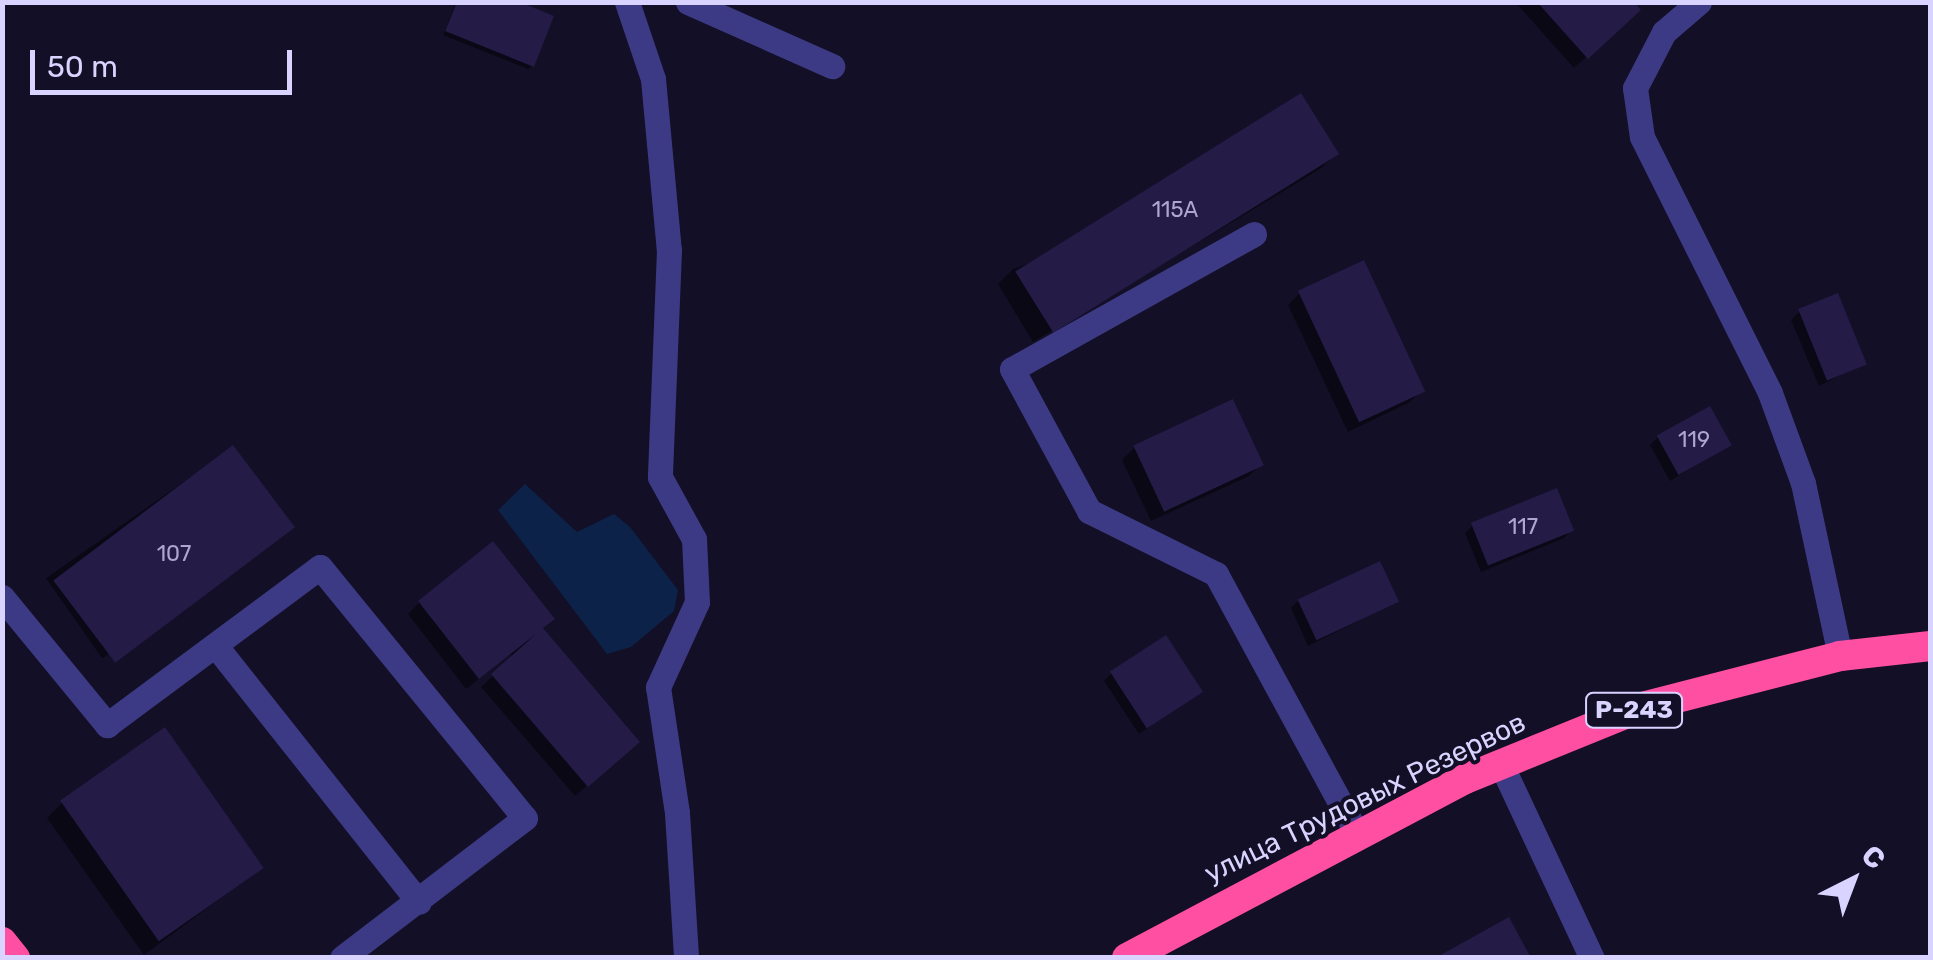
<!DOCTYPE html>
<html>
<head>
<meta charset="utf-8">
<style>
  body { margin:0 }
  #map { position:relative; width:1933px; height:960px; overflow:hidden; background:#130f26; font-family:Rubik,sans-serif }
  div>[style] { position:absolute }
  .water>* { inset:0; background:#0c2248 }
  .shadow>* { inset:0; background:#0007; transform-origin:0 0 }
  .building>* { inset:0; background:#241b47; transform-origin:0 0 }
  .minor>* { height:25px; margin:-12.5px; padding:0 12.5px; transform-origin:12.5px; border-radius:12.5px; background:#3d3a85 }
  .highway>* { height:30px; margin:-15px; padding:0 15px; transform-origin:15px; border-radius:15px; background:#ff4fa3 }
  span { translate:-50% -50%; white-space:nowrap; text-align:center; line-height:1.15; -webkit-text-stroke:8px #130f26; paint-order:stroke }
  .number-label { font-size:22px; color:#aca6d1 }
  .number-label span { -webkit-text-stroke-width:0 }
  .shield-label span { padding:2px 8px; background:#130f26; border:2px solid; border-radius:8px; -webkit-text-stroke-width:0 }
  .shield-label { font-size:25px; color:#d9d4ff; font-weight:700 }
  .street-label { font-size:28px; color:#d9d4ff }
  .frame { position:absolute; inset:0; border:5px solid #d9d4ff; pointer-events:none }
  .north { position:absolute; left:1803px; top:830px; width:100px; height:100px; -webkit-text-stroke:8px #130f26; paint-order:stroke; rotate:42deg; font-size:28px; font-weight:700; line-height:40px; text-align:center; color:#d9d4ff }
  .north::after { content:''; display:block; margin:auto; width:35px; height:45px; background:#d9d4ff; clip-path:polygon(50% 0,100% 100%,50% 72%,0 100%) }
  .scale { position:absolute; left:30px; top:50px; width:262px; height:45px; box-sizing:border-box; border:5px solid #d9d4ff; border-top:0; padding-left:12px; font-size:30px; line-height:35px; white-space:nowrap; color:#d9d4ff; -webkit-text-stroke:8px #130f26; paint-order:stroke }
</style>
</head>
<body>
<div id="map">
  <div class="water">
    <i style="clip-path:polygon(525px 484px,577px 532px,614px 514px,630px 527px,678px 590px,674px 611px,631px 647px,607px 654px,498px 510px)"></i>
  </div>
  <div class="shadow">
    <i style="clip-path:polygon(456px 2px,513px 2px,532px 66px,528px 69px,443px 35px)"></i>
    <i style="clip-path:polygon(1515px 2px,1631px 2px,1626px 22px,1574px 68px)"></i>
    <i style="clip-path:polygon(1336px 154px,1320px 169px,1033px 342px,998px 284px,1013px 269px)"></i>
    <i style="clip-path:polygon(1300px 293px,1422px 390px,1410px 402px,1348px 432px,1288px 305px)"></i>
    <i style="clip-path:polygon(1799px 312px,1864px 363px,1819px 386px,1791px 320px)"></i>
    <i style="clip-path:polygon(1232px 403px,1261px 464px,1249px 476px,1151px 521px,1122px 460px,1134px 448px)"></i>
    <i style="clip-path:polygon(1658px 437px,1729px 445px,1670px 481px,1650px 445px)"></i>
    <i style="left:232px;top:448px;width:98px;height:227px;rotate:55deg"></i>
    <i style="clip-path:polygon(1473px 525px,1571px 530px,1564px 538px,1481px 572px,1465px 533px)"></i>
    <i style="clip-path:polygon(1299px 600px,1396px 602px,1308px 646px,1291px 608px)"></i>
    <i style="clip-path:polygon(420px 602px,541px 630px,625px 753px,575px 796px,481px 687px,513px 657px,511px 654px,466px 689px,408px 614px)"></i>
    <i style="clip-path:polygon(1112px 673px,1200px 692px,1139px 734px,1104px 681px)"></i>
    <i style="clip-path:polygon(62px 803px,261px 868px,144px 955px,47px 818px)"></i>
  </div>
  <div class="building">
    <i style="clip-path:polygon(457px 2px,520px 2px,554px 16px,534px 67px,445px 31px)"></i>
    <i style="clip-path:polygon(1537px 2px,1634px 2px,1641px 10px,1588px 59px)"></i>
    <i style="left:1301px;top:93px;width:72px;height:337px;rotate:58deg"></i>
    <i style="left:1364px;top:260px;width:145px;height:73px;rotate:65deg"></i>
    <i style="left:1838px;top:293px;width:77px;height:43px;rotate:68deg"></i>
    <i style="left:1233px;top:399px;width:73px;height:110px;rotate:65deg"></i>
    <i style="left:1710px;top:406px;width:45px;height:61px;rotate:61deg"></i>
    <i style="left:233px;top:445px;width:103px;height:225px;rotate:53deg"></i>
    <i style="left:1557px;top:488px;width:46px;height:93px;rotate:68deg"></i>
    <i style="clip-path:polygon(493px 541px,555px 619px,543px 628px,640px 742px,588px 787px,491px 674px,536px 634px,479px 679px,418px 601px)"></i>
    <i style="left:1380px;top:561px;width:45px;height:91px;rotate:65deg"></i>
    <i style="left:1166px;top:635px;width:68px;height:67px;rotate:57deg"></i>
    <i style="left:165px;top:727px;width:172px;height:128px;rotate:55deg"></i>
    <i style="clip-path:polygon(1509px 917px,1531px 958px,1435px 958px)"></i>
  </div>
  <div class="minor">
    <i style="left:627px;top:2px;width:81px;rotate:71.3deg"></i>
    <i style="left:653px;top:79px;width:172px;rotate:84.7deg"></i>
    <i style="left:669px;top:250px;width:227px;rotate:92.3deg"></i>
    <i style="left:660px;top:477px;width:71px;rotate:61.3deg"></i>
    <i style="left:694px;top:539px;width:63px;rotate:87.3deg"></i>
    <i style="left:697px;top:602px;width:94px;rotate:114.6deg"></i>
    <i style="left:658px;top:687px;width:127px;rotate:81.4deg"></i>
    <i style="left:677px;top:813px;width:145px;rotate:86.4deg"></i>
    <i style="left:688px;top:2px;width:158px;rotate:24deg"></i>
    <i style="left:1699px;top:2px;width:46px;rotate:139.4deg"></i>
    <i style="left:1664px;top:32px;width:63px;rotate:117.4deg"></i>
    <i style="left:1635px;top:88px;width:49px;rotate:81.9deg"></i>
    <i style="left:1642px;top:137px;width:286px;rotate:63.4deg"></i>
    <i style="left:1770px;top:393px;width:96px;rotate:69.9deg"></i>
    <i style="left:1803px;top:483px;width:177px;rotate:77.9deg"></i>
    <i style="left:1254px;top:234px;width:277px;rotate:150.8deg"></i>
    <i style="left:1012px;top:369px;width:162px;rotate:61.5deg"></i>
    <i style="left:1089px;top:511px;width:142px;rotate:26.4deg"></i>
    <i style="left:1216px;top:574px;width:297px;rotate:61.5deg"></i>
    <i style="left:2px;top:597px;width:166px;rotate:50.6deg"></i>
    <i style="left:107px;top:725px;width:265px;rotate:-36.6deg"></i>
    <i style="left:320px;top:567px;width:324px;rotate:50.8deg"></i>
    <i style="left:525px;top:818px;width:230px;rotate:142.6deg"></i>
    <i style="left:215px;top:645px;width:328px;rotate:51.6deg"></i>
    <i style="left:1500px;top:762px;width:217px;rotate:64.9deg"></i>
  </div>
  <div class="highway">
    <i style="left:2px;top:942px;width:21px;rotate:51deg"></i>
    <i style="left:1127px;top:958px;width:382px;rotate:-27.9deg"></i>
    <i style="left:1465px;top:779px;width:191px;rotate:-22.1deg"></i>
    <i style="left:1642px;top:707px;width:204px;rotate:-14.4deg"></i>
    <i style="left:1840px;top:656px;width:91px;rotate:-6.3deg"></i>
  </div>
  <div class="number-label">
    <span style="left:1175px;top:210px">115А</span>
    <span style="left:1694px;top:440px">119</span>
    <span style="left:1523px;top:527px">117</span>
    <span style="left:174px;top:554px">107</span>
  </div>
  <div class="shield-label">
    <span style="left:1634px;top:710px">Р-243</span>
  </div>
  <div class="street-label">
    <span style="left:1365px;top:798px;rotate:-26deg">улица Трудовых Резервов</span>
  </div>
  <div class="frame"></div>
  <div class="north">С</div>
  <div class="scale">50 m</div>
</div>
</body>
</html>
